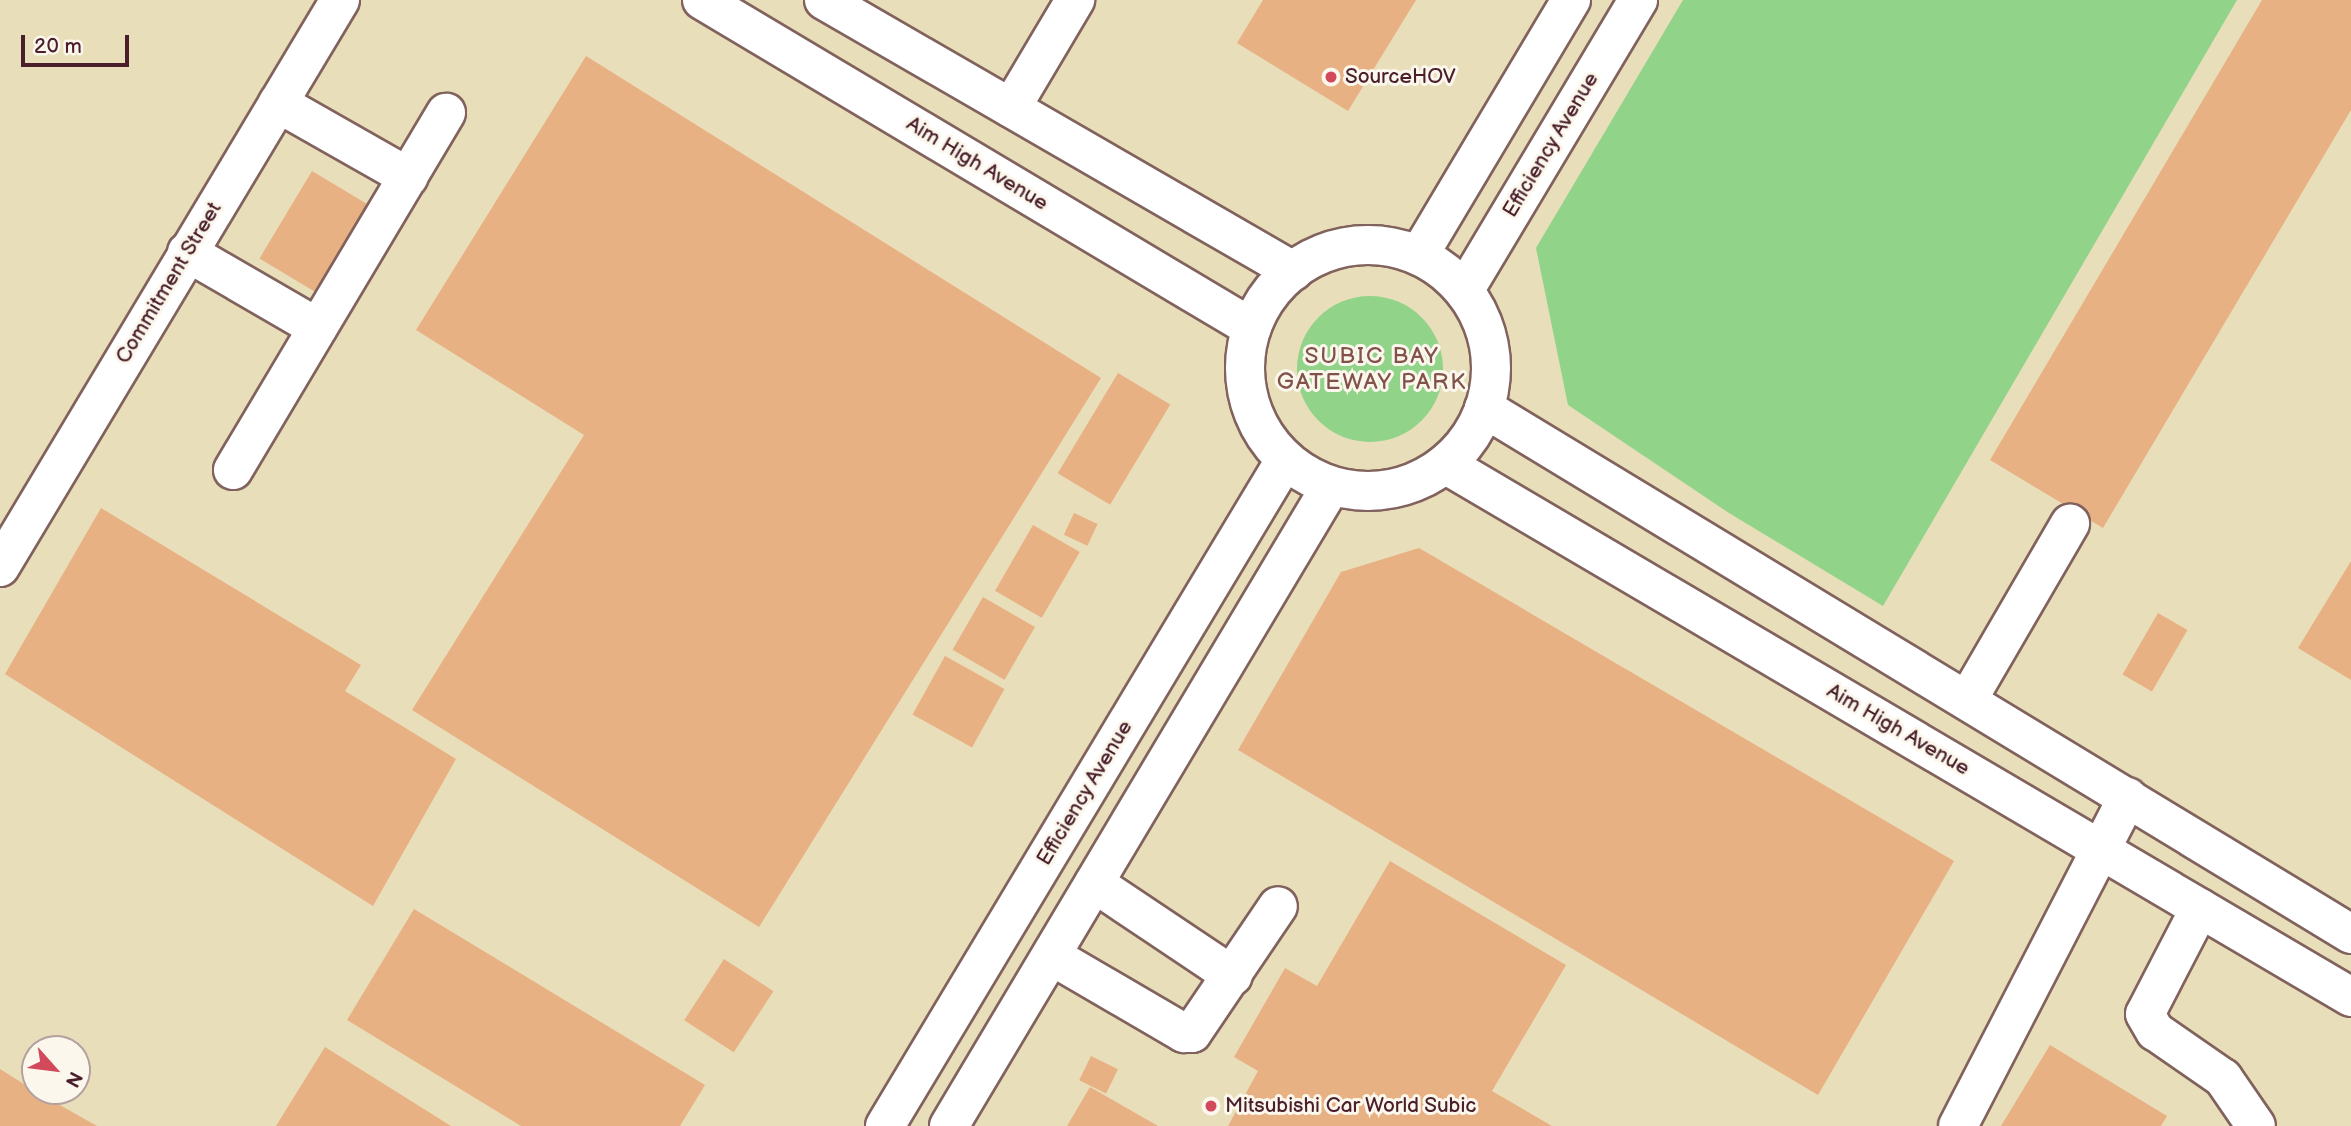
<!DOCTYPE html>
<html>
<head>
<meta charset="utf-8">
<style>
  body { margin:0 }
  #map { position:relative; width:2351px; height:1126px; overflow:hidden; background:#e8deba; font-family:"Balsamiq Sans",sans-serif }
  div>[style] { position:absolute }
  .green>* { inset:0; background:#92d38a }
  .round { border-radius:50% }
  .building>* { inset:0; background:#e8b184; transform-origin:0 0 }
  .roads { filter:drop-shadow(2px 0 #81625d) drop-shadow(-2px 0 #81625d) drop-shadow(0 2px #81625d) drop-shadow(0 -2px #81625d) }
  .minor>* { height:38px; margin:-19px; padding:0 19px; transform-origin:19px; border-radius:19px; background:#fff }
  .minor>.ring { margin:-19px; padding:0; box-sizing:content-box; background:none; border:38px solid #fff; border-radius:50% }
  .dots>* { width:19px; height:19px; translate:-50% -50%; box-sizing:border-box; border:4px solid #fbf7ec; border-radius:50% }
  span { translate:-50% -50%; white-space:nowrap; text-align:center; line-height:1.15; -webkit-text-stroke:6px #fbf7ec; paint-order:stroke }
  .poi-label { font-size:21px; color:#4a1f2b }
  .left { translate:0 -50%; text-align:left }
  .street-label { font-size:21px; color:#4a1f2b }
  .neighbourhood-label { font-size:23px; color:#81524a; letter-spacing:2px }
  .north { position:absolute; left:21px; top:1035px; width:70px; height:70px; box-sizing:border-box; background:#fbf7ec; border:2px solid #b4a19f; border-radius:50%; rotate:118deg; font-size:19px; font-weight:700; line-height:28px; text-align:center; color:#4a1f2b }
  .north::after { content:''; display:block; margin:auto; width:24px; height:32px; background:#d1495b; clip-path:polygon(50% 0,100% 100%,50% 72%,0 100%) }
  .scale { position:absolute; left:21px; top:35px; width:108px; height:32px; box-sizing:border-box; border:4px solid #4a1f2b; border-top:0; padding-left:9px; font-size:21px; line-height:24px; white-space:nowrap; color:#4a1f2b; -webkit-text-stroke:5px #fbf7ec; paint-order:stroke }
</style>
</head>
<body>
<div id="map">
  <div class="green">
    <i style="clip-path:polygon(1683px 0,2237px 0,1883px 606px,1729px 513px,1568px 405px,1536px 248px)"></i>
    <i class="round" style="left:1297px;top:296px;width:146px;height:146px"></i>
  </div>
  <div class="building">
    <i style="clip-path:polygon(1263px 0,1416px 0,1348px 111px,1237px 43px)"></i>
    <i style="clip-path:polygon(2262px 0,2351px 0,2351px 110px,2103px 528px,1990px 460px)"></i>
    <i style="clip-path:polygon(586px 56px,1101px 378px,759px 927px,412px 710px,584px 435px,416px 330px)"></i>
    <i style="left:312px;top:171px;width:72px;height:102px;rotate:31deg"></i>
    <i style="left:1118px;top:373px;width:61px;height:117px;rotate:31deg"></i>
    <i style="clip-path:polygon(101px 508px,361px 665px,345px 691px,456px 759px,373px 906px,5px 674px)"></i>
    <i style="left:1074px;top:513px;width:26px;height:24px;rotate:25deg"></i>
    <i style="left:1033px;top:525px;width:54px;height:76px;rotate:30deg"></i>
    <i style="clip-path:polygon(1419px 548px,1954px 861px,1818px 1095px,1238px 750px,1341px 572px)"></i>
    <i style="clip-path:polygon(2351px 561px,2351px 680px,2298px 648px)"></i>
    <i style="left:983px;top:597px;width:60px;height:61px;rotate:30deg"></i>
    <i style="left:2158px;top:613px;width:34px;height:71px;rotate:30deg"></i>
    <i style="left:945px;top:656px;width:68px;height:67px;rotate:29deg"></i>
    <i style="clip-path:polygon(1390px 861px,1566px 965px,1492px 1091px,1552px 1126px,1228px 1126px,1258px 1071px,1234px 1057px,1285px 968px,1317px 986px)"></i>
    <i style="clip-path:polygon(414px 909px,705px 1085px,680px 1126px,521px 1126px,347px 1020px)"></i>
    <i style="left:724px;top:959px;width:59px;height:73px;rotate:33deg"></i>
    <i style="clip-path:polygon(2050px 1045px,2167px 1116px,2161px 1126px,2001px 1126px)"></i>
    <i style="clip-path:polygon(325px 1047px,451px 1126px,276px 1126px)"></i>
    <i style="left:1091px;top:1056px;width:30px;height:27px;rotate:26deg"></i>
    <i style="clip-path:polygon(0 1069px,35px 1091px,97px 1126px,0 1126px)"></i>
    <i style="clip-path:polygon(1090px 1087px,1158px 1126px,1067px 1126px)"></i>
  </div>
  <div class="roads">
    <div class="minor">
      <i style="left:702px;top:0;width:640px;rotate:30.81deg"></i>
      <i style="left:824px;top:0;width:542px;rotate:30.02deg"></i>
      <i style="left:278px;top:103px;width:150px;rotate:29.6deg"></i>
      <i style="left:1011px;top:108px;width:126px;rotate:-59.3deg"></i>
      <i class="ring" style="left:1245px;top:245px;width:208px;height:208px"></i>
      <i style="left:187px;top:252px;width:151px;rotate:30.1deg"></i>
      <i style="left:1419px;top:255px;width:297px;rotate:-59.2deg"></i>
      <i style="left:1464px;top:291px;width:339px;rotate:-59.1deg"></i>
      <i style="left:1484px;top:408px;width:1014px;rotate:31.24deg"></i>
      <i style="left:1445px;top:464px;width:1051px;rotate:30.47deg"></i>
      <i style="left:233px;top:470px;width:416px;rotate:-59.2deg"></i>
      <i style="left:0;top:567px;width:661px;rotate:-59.05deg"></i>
      <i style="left:1968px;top:699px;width:203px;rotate:-59.8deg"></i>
      <i style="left:1094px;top:883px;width:167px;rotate:33.8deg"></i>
      <i style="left:2200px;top:908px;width:119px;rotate:117.4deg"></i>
      <i style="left:2145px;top:1014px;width:20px;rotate:60deg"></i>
      <i style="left:2155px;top:1031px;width:83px;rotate:34.7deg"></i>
      <i style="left:2223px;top:1078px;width:58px;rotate:55.5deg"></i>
      <i style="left:1052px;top:956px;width:153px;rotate:30.3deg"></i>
      <i style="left:1184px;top:1033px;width:8px"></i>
      <i style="left:1192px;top:1033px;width:153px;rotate:-55.9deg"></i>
      <i style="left:885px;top:1126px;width:777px;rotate:-59.01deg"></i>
      <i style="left:949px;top:1126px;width:745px;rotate:-59.17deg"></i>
      <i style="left:1958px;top:1126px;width:370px;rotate:-62.7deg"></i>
    </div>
  </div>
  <div class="dots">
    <i style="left:1331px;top:77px;background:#d1495b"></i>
    <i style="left:1211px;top:1106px;background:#d1495b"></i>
  </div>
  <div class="poi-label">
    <span class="left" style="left:1345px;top:77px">SourceHOV</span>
    <span class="left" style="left:1225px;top:1106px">Mitsubishi Car World Subic</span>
  </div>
  <div class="street-label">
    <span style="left:1551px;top:145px;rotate:-59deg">Efficiency Avenue</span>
    <span style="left:977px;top:164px;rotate:31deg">Aim High Avenue</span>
    <span style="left:169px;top:283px;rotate:-59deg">Commitment Street</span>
    <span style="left:1898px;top:730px;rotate:30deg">Aim High Avenue</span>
    <span style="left:1085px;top:793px;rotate:-59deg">Efficiency Avenue</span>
  </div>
  <div class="neighbourhood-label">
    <span style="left:1372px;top:369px">SUBIC BAY<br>GATEWAY PARK</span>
  </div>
  <div class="north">N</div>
  <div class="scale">20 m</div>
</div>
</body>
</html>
